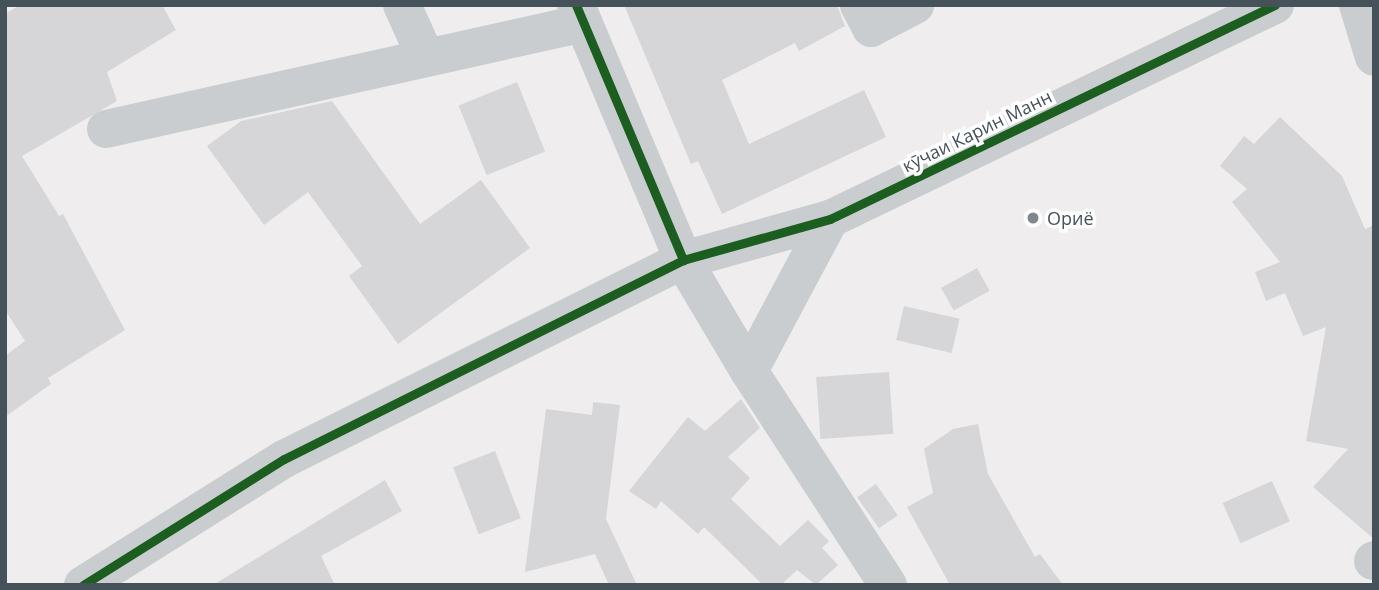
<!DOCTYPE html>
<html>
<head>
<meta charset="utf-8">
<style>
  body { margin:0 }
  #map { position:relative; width:1379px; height:590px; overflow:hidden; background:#efedee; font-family:"Open Sans",sans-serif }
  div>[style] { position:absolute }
  .building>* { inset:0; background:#d6d6d8; transform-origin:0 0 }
  .minor>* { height:38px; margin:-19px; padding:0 19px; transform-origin:19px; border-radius:19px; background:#cacdcf }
  .cycleway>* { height:9px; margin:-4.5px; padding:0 4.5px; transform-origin:4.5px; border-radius:4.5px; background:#1b5e20 }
  .dots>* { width:19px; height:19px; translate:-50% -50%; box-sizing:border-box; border:4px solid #fff; border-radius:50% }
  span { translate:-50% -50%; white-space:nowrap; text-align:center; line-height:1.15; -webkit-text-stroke:7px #fff; paint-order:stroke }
  .street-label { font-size:18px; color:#45525a }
  .poi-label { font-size:18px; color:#45525a }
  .left { translate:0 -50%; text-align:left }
  .frame { position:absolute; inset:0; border:7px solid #45525a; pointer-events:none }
</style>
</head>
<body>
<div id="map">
  <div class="building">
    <div style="clip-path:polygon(20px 5px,162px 5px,176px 30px,107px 72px,117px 101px,22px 156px,59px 216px,63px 214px,125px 330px,48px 378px,51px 384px,5px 417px,5px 356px,25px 341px,5px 310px,5px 14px)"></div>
    <div style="clip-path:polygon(624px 5px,837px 5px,845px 26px,799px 51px,795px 43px,722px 80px,749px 144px,864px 90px,886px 137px,722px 214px,698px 161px,691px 164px)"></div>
    <div style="left:517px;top:82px;width:75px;height:63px;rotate:68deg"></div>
    <div style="clip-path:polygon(332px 101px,420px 224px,481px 180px,530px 248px,398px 344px,349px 276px,362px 266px,308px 192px,264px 225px,207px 146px,241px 121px)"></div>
    <div style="clip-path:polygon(1280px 117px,1342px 176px,1365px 229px,1374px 225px,1374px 539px,1313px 487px,1348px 449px,1306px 441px,1326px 327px,1303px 336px,1285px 293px,1266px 301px,1255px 272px,1280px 262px,1232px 202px,1247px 189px,1220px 166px,1244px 136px,1254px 144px)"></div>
    <div style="left:977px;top:268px;width:26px;height:41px;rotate:61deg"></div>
    <div style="left:904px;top:306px;width:57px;height:35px;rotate:13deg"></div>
    <div style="left:889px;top:372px;width:62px;height:73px;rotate:86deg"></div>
    <div style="clip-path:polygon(741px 399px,760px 428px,728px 457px,750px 478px,731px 499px,780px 546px,808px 520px,829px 541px,822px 548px,838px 565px,816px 585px,797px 570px,781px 585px,763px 585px,704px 527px,698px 534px,661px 501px,656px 509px,629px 491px,688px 417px,705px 431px)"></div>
    <div style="clip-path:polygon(593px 402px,620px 405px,606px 519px,637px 585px,609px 585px,595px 554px,525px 572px,546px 409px,592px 415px)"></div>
    <div style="clip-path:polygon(978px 424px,988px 474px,1035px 557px,1040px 554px,1063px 585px,950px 585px,907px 507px,933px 493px,924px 449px,953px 429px)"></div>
    <div style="left:495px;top:451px;width:72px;height:45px;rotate:69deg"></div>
    <div style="clip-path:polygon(385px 480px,402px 511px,321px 556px,335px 585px,213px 585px)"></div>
    <div style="left:1272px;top:481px;width:44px;height:54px;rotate:66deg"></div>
    <div style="left:876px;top:484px;width:38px;height:23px;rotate:55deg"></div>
  </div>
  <div class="minor">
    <div style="left:402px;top:5px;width:58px;rotate:65.6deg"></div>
    <div style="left:576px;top:5px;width:277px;rotate:67.2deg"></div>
    <div style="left:683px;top:260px;width:129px;rotate:59.3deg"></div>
    <div style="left:859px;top:5px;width:26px;rotate:62deg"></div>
    <div style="left:871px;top:28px;width:50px;rotate:-27.6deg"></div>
    <div style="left:1358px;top:5px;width:54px;rotate:72.9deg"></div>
    <div style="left:106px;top:129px;width:489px;rotate:-12.5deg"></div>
    <div style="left:830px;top:219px;width:172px;rotate:118.1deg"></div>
    <div style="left:749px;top:371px;width:255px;rotate:57deg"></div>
    <div style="left:1373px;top:561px;width:1px;rotate:-45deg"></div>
    <div style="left:83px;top:585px;width:237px;rotate:-32.1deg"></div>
    <div style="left:284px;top:459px;width:446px;rotate:-26.5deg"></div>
    <div style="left:683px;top:260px;width:153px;rotate:-15.6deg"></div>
    <div style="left:830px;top:219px;width:494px;rotate:-25.7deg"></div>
  </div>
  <div class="cycleway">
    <div style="left:576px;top:5px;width:277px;rotate:67.2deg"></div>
    <div style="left:83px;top:585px;width:237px;rotate:-32.1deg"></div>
    <div style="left:284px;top:459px;width:446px;rotate:-26.5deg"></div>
    <div style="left:683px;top:260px;width:153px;rotate:-15.6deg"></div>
    <div style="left:830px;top:219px;width:494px;rotate:-25.7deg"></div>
  </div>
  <div class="dots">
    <div style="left:1033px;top:218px;background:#80888e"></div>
  </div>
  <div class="street-label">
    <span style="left:977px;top:131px;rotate:-26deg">кӯчаи Карин Манн</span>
  </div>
  <div class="poi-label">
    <span class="left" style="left:1047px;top:218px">Ориё</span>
  </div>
  <div class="frame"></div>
</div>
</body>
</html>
